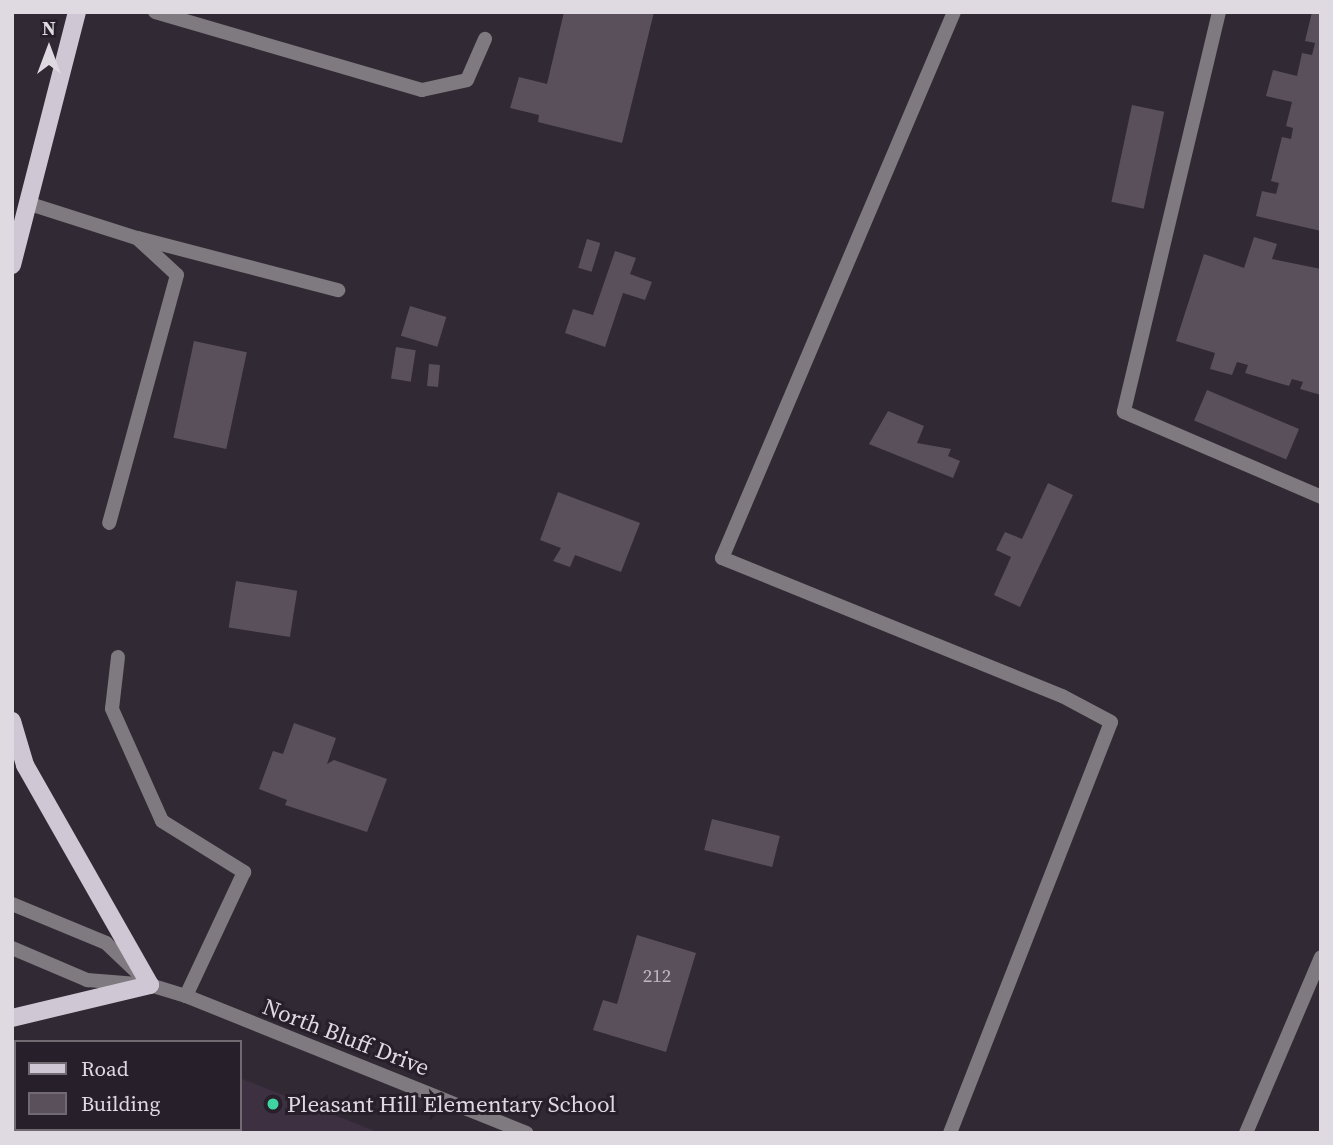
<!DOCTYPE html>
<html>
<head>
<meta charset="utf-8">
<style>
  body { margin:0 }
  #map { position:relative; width:1333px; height:1145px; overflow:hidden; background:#312934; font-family:"Source Serif 4",serif }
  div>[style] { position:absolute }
  .built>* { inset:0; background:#3c3041 }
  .building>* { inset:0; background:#59505c; transform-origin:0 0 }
  .service>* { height:14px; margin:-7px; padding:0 7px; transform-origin:7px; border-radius:7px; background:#7e7a80 }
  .minor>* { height:14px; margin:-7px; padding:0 7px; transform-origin:7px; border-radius:7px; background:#7e7a80 }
  .primary>* { height:18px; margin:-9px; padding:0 9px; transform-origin:9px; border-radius:9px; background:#d0c7d4 }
  .dots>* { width:19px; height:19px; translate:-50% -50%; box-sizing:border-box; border:4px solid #271f2a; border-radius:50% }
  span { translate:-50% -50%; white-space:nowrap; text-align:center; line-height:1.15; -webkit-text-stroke:6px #271f2a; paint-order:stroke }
  .number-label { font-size:19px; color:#beb8c0 }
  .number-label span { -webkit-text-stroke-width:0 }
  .street-label { font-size:23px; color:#dfdae1 }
  .poi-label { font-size:23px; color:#dfdae1 }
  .left { translate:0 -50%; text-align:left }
  .frame { position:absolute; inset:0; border:14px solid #dfdae1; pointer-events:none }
  .legend { position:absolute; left:14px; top:1040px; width:228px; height:91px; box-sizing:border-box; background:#271f2a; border:2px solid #716a73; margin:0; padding:9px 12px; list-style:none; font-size:21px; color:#dfdae1 }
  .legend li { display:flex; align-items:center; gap:14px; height:35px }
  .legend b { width:35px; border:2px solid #716a73 }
  .north { position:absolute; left:14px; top:14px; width:70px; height:70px; -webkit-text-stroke:5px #271f2a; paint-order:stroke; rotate:0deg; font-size:19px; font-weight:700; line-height:28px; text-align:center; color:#dfdae1 }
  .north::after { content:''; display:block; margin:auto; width:24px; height:32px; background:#dfdae1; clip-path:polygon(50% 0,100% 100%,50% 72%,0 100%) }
</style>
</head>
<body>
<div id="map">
  <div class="built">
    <div style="clip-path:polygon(16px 1066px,16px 1129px,240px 1129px,240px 1078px,380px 1133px,12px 1133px)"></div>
  </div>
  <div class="building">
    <div style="clip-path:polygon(564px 12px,654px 12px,622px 143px,538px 122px,539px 115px,510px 108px,519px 77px,547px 84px)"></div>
    <div style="clip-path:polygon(1312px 12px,1321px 12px,1321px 231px,1256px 216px,1262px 191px,1276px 194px,1279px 183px,1271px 181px,1282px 137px,1291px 139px,1293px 128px,1286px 126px,1292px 102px,1266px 96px,1273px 70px,1297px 76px,1302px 53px,1312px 55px,1315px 43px,1305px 41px)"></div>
    <div style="left:1132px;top:105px;width:33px;height:99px;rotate:12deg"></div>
    <div style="clip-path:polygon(1254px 237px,1277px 244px,1272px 259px,1321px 269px,1321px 395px,1300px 389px,1303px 382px,1292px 379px,1289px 386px,1245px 373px,1248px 365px,1237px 362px,1232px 375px,1210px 369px,1215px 353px,1176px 341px,1204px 254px,1244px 268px)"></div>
    <div style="left:587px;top:239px;width:14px;height:30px;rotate:17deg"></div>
    <div style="clip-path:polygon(615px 251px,636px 258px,630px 274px,652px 282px,645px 300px,623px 293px,605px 347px,565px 333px,573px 309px,593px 315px)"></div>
    <div style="left:410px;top:306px;width:38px;height:31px;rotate:17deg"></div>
    <div style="left:194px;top:341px;width:54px;height:99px;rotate:12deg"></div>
    <div style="left:396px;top:347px;width:20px;height:32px;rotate:9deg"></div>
    <div style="left:429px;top:364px;width:11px;height:22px;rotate:5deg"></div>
    <div style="left:1207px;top:390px;width:100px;height:33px;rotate:23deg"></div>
    <div style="clip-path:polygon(888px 411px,924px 426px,917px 443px,951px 449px,948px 456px,960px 461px,953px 478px,869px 444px)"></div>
    <div style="clip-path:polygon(1048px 483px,1073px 495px,1020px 607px,994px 595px,1011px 557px,996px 550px,1005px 532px,1022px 539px)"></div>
    <div style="clip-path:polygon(558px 492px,640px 523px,621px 572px,575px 555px,570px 567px,553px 561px,561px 548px,540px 540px)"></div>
    <div style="left:236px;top:581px;width:62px;height:47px;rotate:9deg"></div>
    <div style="clip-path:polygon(294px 723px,336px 738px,327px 764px,334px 760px,387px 779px,367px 832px,285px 805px,287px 800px,259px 789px,273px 751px,283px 754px)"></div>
    <div style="left:712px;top:819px;width:70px;height:32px;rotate:14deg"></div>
    <div style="clip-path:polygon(637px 935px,696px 953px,666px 1052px,593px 1030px,603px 1000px,617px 1004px)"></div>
  </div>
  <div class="service">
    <div style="left:155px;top:12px;width:278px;rotate:16.3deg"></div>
    <div style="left:422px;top:90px;width:46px;rotate:-12.5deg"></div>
    <div style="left:467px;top:80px;width:45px;rotate:-66.3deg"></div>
    <div style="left:1219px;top:12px;width:411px;rotate:103.4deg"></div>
    <div style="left:1124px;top:412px;width:215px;rotate:23.3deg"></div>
    <div style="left:27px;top:203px;width:115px;rotate:17.7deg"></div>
    <div style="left:137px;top:238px;width:54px;rotate:42.8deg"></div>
    <div style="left:177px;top:275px;width:257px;rotate:105.3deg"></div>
    <div style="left:138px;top:238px;width:207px;rotate:14.6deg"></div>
    <div style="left:118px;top:657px;width:52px;rotate:96.6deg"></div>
    <div style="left:112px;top:709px;width:123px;rotate:65.9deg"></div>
    <div style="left:162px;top:821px;width:97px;rotate:31.9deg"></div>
    <div style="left:244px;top:872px;width:137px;rotate:115.1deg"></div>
    <div style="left:950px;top:1133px;width:441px;rotate:-68.6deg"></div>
    <div style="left:1111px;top:722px;width:55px;rotate:-152deg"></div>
    <div style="left:1062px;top:696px;width:367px;rotate:-157.9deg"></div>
    <div style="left:722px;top:558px;width:593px;rotate:-66.98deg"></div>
    <div style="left:1246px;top:1133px;width:191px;rotate:-66.9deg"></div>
  </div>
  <div class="minor">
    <div style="left:12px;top:904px;width:102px;rotate:22.5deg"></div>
    <div style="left:106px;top:943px;width:50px;rotate:43.4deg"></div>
    <div style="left:12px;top:948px;width:82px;rotate:23.1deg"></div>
    <div style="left:87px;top:980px;width:63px;rotate:4.5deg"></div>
    <div style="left:150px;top:985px;width:38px;rotate:17deg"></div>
    <div style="left:186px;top:996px;width:367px;rotate:21.9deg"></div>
  </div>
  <div class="primary">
    <div style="left:12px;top:265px;width:261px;rotate:-75.6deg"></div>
    <div style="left:12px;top:721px;width:46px;rotate:73.5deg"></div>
    <div style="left:25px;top:765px;width:253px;rotate:60.4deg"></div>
    <div style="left:150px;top:985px;width:142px;rotate:166.6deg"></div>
  </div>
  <div class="dots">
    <div style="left:273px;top:1104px;background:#40d4a2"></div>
  </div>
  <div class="number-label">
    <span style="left:657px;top:976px">212</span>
  </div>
  <div class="street-label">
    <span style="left:346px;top:1037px;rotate:21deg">North Bluff Drive</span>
  </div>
  <div class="poi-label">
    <span class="left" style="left:287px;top:1104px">Pleasant Hill Elementary School</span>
  </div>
  <div class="frame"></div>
  <ul class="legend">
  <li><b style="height:9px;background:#d0c7d4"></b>Road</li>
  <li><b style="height:19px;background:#59505c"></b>Building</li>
  </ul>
  <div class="north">N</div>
</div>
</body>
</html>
